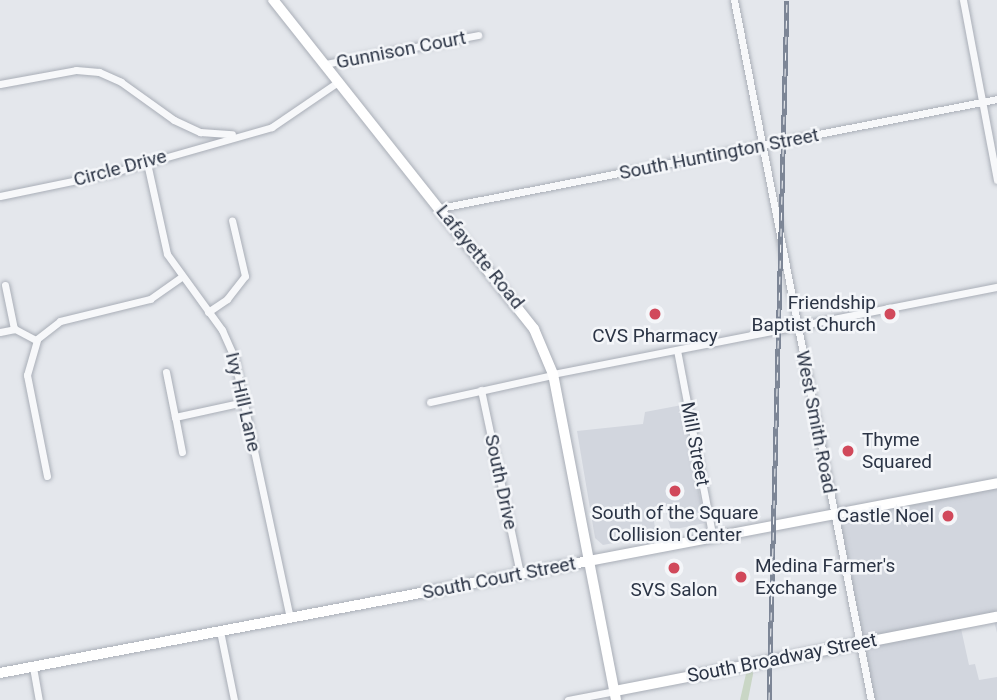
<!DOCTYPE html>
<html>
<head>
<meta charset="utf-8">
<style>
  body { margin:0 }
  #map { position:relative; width:997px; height:700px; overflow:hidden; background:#e4e7ec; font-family:Roboto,sans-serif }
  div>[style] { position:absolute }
  .built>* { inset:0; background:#d2d6de }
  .green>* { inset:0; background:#c9d6c5 }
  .roads { filter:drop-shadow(0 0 2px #a9aeb7) drop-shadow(0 0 2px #a9aeb7) }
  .minor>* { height:7px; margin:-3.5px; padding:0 3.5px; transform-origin:3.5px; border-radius:3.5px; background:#f7f8fa }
  .major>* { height:10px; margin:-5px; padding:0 5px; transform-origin:5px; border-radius:5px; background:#fff }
  .highway>* { height:10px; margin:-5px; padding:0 5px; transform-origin:5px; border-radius:5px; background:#fff }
  .rail>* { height:5px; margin-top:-2.5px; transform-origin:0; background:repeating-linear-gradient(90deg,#f4f6f9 0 8px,#7d8696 0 16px); box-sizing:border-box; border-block:2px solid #7d8696 }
  .dots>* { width:19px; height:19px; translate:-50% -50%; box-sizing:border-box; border:4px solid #f4f6f9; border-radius:50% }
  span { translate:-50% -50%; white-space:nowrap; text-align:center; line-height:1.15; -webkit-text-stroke:5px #f4f6f9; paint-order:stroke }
  .street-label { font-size:19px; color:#2b3445 }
  .poi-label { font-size:19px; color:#2b3445 }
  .right { translate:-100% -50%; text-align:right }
  .left { translate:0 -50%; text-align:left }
</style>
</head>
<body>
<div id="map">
  <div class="built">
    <div style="clip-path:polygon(682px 405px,705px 523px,671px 530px,666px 512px,653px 514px,656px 535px,603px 545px,595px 538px,577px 431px,643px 424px,645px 412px)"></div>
    <div style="clip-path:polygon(997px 483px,997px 633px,993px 617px,960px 624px,969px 665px,975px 664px,979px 680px,997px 677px,997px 700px,871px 700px,834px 515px)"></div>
  </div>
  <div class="green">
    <div style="clip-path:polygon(755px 664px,748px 700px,740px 700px,748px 665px)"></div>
  </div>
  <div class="roads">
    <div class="minor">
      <div style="left:734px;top:0;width:713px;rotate:78.93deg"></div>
      <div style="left:963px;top:0;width:183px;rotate:79.3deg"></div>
      <div style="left:325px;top:64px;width:156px;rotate:-10.7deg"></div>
      <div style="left:0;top:84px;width:77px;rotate:-10.4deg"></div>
      <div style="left:76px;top:70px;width:23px;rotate:5deg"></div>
      <div style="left:99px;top:72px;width:24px;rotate:24deg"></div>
      <div style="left:121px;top:82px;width:65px;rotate:35.6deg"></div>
      <div style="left:174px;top:120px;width:29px;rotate:25deg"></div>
      <div style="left:200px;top:132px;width:32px;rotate:4deg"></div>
      <div style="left:147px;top:163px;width:93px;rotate:77.6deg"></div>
      <div style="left:167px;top:254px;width:94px;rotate:54.1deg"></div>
      <div style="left:222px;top:330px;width:30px;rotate:66deg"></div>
      <div style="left:234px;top:357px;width:267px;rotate:77.9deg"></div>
      <div style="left:0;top:196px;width:113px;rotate:-11.7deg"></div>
      <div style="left:111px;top:173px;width:167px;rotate:-15.9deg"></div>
      <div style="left:272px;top:127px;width:80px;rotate:-34.3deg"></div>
      <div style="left:440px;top:208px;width:568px;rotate:-11.07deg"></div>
      <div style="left:5px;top:285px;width:45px;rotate:78.4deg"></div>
      <div style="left:208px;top:312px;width:23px;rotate:-34deg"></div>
      <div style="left:227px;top:299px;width:29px;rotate:-52deg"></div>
      <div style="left:245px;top:276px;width:57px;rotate:-103.1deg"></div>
      <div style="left:0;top:332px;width:15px;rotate:-11deg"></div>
      <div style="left:15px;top:329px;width:24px;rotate:28deg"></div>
      <div style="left:677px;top:350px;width:191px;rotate:79.2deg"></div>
      <div style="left:166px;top:372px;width:46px;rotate:78.7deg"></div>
      <div style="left:553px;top:374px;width:452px;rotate:-11.1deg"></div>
      <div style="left:481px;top:390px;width:188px;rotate:78deg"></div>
      <div style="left:430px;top:402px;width:126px;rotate:-12.4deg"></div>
      <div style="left:182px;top:452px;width:36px;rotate:-101deg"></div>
      <div style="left:175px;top:417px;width:71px;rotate:-12.3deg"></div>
      <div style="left:47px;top:476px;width:103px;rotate:-101.2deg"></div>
      <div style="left:27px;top:375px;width:37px;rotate:-74deg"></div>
      <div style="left:37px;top:339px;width:29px;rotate:-38deg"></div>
      <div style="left:60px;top:321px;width:93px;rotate:-13.7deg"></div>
      <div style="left:150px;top:299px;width:38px;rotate:-35deg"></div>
      <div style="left:220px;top:631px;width:70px;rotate:78.5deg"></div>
      <div style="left:33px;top:667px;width:34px;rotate:80deg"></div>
      <div style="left:568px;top:700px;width:48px;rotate:-10.8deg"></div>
    </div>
    <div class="major">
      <div style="left:0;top:673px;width:600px;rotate:-10.77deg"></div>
      <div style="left:589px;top:561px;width:190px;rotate:-100.9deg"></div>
      <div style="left:553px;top:374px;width:49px;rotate:-112.9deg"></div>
      <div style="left:534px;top:329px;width:420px;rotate:-128.4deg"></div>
      <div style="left:615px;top:691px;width:389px;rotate:-11deg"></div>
    </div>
    <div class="highway">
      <div style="left:616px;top:700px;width:142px;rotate:-101deg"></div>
      <div style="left:589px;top:561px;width:415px;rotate:-10.8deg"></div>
    </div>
  </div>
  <div class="rail">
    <div style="left:769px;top:700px;width:700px;rotate:-88.53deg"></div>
  </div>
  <div class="dots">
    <div style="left:655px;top:314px;background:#d1495b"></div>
    <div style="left:890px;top:314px;background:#d1495b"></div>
    <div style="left:848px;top:451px;background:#d1495b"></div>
    <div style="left:675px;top:491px;background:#d1495b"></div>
    <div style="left:948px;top:516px;background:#d1495b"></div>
    <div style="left:674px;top:568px;background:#d1495b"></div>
    <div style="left:741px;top:577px;background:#d1495b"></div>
  </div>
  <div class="street-label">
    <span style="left:401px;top:50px;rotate:-11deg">Gunnison Court</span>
    <span style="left:719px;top:154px;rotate:-11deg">South Huntington Street</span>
    <span style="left:120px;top:168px;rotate:-15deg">Circle Drive</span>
    <span style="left:480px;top:257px;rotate:51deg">Lafayette Road</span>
    <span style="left:243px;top:402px;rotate:77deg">Ivy Hill Lane</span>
    <span style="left:816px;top:422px;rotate:79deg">West Smith Road</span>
    <span style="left:695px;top:444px;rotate:79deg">Mill Street</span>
    <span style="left:501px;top:482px;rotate:78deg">South Drive</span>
    <span style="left:499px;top:578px;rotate:-11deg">South Court Street</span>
    <span style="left:782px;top:658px;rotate:-11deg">South Broadway Street</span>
  </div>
  <div class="poi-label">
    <span class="right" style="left:876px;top:314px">Friendship<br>Baptist Church</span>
    <span style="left:655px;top:336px">CVS Pharmacy</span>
    <span class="left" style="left:862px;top:451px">Thyme<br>Squared</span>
    <span style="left:675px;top:524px">South of the Square<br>Collision Center</span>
    <span class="right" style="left:934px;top:516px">Castle Noel</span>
    <span class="left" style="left:755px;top:577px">Medina Farmer's<br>Exchange</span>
    <span style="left:674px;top:590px">SVS Salon</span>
  </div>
</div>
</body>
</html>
